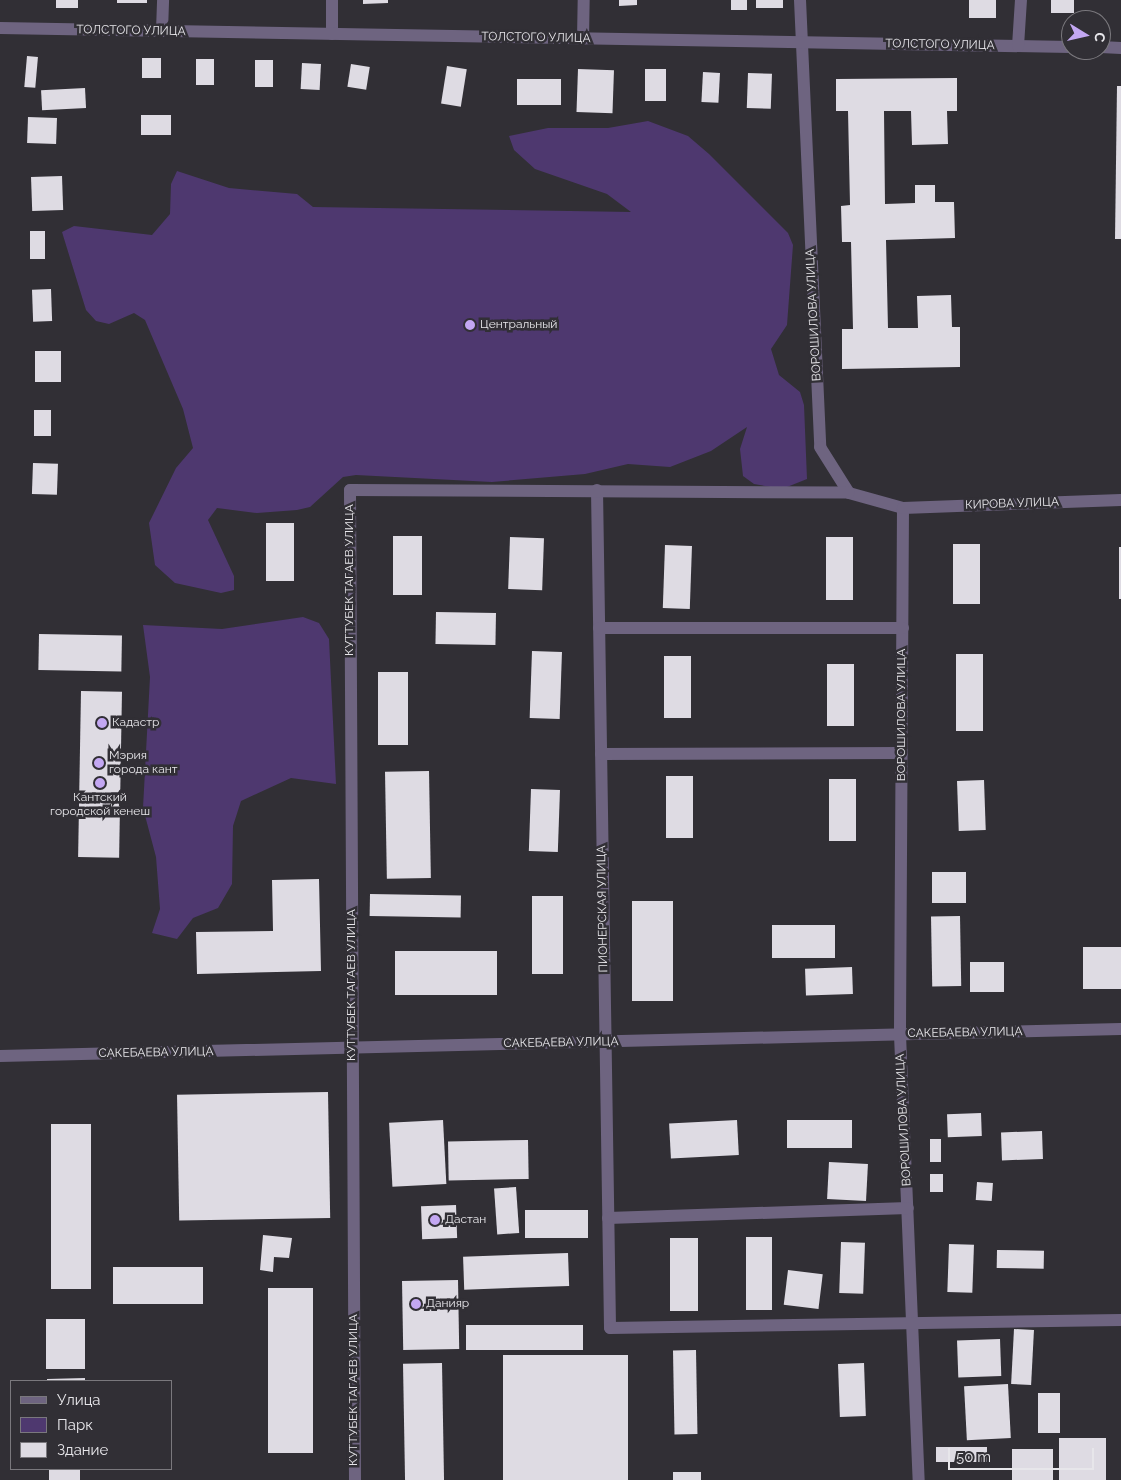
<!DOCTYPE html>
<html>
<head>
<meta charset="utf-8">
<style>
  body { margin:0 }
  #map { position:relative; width:1121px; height:1480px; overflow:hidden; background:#312f35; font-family:Raleway,sans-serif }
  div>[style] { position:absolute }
  .green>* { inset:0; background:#4e386f }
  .building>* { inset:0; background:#dedbe3; transform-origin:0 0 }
  .street>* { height:12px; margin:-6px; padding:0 6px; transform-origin:6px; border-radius:6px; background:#6e6480 }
  .dots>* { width:14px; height:14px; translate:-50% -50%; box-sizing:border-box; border:2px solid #312f35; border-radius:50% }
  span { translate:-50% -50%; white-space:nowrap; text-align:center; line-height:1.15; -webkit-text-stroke:5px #312f35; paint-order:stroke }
  .street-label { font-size:12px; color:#e7e6ea }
  .poi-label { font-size:12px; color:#e7e6ea }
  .left { translate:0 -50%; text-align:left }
  .legend { position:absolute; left:10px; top:1380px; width:162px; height:90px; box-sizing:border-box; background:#312f35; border:1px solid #7a787d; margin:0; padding:6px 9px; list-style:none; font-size:15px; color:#e7e6ea }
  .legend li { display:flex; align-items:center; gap:10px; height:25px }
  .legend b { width:25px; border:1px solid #7a787d }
  .north { position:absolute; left:1061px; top:10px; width:50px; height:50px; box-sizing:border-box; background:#312f35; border:1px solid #7a787d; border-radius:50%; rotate:99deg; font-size:14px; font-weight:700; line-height:20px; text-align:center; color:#e7e6ea }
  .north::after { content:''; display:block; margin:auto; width:18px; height:22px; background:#c3a7f2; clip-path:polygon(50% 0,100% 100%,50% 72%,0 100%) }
  .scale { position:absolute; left:948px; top:1448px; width:146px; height:22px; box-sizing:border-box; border:2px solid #e7e6ea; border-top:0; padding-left:6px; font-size:15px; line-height:18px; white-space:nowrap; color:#e7e6ea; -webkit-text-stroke:4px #312f35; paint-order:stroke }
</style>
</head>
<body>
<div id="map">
  <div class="green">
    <div style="clip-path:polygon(648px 121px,688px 136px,709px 154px,788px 233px,793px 245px,787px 325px,771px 349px,779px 375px,800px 392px,804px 405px,807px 479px,782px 489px,754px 484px,743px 476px,740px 449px,747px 427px,711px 451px,670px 467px,628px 464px,585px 474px,492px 482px,356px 475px,343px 477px,310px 507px,297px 510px,257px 513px,217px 508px,208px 520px,234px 576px,234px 590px,221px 593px,175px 583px,155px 565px,149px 523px,176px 468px,193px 448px,183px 409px,145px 320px,134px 313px,109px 324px,96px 321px,86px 310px,62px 232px,74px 226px,152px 235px,170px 214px,171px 184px,177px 171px,229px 188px,297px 194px,313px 207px,631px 212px,607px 194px,535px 169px,514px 150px,509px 136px,548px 128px,608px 128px)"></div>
    <div style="clip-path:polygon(303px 617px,319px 623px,329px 639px,336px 784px,291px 778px,241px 801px,233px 826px,232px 884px,218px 908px,193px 918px,177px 939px,152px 933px,160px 909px,156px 857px,143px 808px,150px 677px,143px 625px,222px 629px)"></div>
  </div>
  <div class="building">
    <div style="left:56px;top:0;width:22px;height:8px"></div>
    <div style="left:117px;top:0;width:30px;height:3px"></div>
    <div style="clip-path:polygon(363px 0,388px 0,388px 3px,363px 4px)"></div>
    <div style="clip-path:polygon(619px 0,637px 0,637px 5px,619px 6px)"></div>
    <div style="left:731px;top:0;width:16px;height:10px"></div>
    <div style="left:756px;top:0;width:27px;height:8px"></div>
    <div style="left:969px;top:0;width:27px;height:18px"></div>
    <div style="left:1051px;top:0;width:23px;height:13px"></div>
    <div style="left:27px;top:56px;width:11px;height:31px;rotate:5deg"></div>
    <div style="left:142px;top:58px;width:19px;height:20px"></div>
    <div style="left:196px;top:59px;width:18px;height:26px"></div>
    <div style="left:255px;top:60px;width:18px;height:27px"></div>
    <div style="left:302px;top:63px;width:19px;height:26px;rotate:3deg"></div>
    <div style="left:351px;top:64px;width:19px;height:23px;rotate:9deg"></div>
    <div style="left:447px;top:66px;width:20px;height:38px;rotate:9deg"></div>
    <div style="left:578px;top:69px;width:36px;height:43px;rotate:2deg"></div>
    <div style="left:645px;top:69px;width:21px;height:32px"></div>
    <div style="left:703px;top:72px;width:17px;height:30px;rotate:3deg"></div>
    <div style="left:748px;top:73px;width:24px;height:35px;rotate:2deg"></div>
    <div style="clip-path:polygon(957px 78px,957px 111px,947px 111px,948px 144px,912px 145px,911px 111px,884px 111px,885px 204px,915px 203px,915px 185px,935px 185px,935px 202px,954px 202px,955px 238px,886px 240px,888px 328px,918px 328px,917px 296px,951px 295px,952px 327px,960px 327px,960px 367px,842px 369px,842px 329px,853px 329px,851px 242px,842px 242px,841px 206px,850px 205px,848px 111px,836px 111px,836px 79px)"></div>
    <div style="left:517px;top:79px;width:44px;height:26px"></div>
    <div style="clip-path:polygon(1117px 86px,1121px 86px,1121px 239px,1115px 239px)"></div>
    <div style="left:85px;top:88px;width:20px;height:44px;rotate:87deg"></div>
    <div style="left:141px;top:115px;width:30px;height:20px"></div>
    <div style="left:28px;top:117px;width:29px;height:26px;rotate:2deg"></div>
    <div style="left:62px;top:176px;width:34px;height:31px;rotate:88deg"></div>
    <div style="left:30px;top:231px;width:15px;height:28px"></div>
    <div style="left:51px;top:289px;width:32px;height:19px;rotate:88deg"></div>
    <div style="left:35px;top:351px;width:26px;height:31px"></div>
    <div style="left:34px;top:410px;width:17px;height:26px"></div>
    <div style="left:33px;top:463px;width:25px;height:31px;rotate:2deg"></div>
    <div style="left:266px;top:523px;width:28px;height:58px"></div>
    <div style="left:393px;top:536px;width:29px;height:59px"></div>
    <div style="left:510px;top:537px;width:34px;height:52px;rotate:2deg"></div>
    <div style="left:826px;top:537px;width:27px;height:63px"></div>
    <div style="left:980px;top:544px;width:60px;height:27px;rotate:90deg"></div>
    <div style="left:665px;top:545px;width:27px;height:63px;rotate:2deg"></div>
    <div style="left:1119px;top:547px;width:2px;height:52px"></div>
    <div style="left:436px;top:612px;width:60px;height:32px;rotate:1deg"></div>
    <div style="left:39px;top:634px;width:83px;height:36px;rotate:1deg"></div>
    <div style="left:532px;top:651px;width:30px;height:67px;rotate:2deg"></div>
    <div style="left:983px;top:654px;width:77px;height:27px;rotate:90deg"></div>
    <div style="left:664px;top:656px;width:27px;height:62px"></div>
    <div style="left:827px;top:664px;width:27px;height:62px"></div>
    <div style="left:378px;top:672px;width:30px;height:73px"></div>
    <div style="left:81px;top:691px;width:41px;height:166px;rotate:1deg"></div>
    <div style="left:429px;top:771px;width:107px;height:44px;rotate:89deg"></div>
    <div style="left:666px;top:776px;width:27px;height:62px"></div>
    <div style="left:829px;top:779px;width:27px;height:62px"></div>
    <div style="left:984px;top:780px;width:50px;height:27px;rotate:88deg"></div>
    <div style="left:531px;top:789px;width:29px;height:62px;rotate:2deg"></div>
    <div style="left:932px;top:872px;width:34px;height:31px"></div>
    <div style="clip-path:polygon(319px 879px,321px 971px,197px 974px,196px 932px,273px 931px,272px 880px)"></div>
    <div style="left:370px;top:894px;width:91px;height:22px;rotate:1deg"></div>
    <div style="left:532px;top:896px;width:31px;height:78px"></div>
    <div style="left:632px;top:901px;width:41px;height:100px"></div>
    <div style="left:960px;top:916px;width:70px;height:29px;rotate:89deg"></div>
    <div style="left:835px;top:925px;width:33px;height:63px;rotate:90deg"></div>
    <div style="left:1083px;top:947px;width:38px;height:42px"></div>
    <div style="left:497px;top:951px;width:44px;height:102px;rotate:90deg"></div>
    <div style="left:970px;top:962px;width:34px;height:30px"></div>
    <div style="left:852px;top:967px;width:27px;height:47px;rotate:88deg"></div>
    <div style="left:328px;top:1092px;width:126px;height:151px;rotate:89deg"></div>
    <div style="left:981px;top:1113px;width:23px;height:34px;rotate:88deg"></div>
    <div style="left:443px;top:1120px;width:64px;height:54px;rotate:87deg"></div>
    <div style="left:737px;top:1120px;width:35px;height:68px;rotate:87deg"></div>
    <div style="left:787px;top:1120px;width:65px;height:28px"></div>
    <div style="left:51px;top:1124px;width:40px;height:165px"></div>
    <div style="left:1042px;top:1131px;width:28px;height:41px;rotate:88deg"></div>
    <div style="left:930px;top:1139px;width:11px;height:23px"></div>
    <div style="left:528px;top:1140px;width:39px;height:80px;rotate:89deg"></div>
    <div style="left:829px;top:1162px;width:39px;height:37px;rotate:3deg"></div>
    <div style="left:930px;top:1174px;width:13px;height:18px"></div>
    <div style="left:977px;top:1182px;width:16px;height:18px;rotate:4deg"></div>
    <div style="left:516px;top:1187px;width:46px;height:22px;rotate:86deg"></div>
    <div style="left:456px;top:1205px;width:33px;height:35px;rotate:88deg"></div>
    <div style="left:525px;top:1210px;width:63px;height:28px"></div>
    <div style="clip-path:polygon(263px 1235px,292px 1238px,289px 1258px,274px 1257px,273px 1272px,260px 1270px)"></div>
    <div style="left:746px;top:1237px;width:26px;height:73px"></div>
    <div style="left:670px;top:1238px;width:28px;height:73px"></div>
    <div style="left:841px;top:1242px;width:24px;height:51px;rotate:2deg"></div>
    <div style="left:949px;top:1244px;width:25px;height:48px;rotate:2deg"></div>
    <div style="left:997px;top:1250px;width:47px;height:18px;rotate:1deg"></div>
    <div style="left:568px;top:1253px;width:33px;height:105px;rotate:88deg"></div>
    <div style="left:113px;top:1267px;width:90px;height:37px"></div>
    <div style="left:788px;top:1270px;width:35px;height:35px;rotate:7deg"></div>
    <div style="left:458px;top:1280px;width:69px;height:56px;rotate:89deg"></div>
    <div style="left:268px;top:1288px;width:45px;height:165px"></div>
    <div style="left:46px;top:1319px;width:39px;height:50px"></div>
    <div style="left:583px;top:1325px;width:25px;height:117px;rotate:90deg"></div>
    <div style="left:1014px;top:1329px;width:20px;height:55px;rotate:3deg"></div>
    <div style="left:1000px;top:1339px;width:37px;height:43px;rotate:88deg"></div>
    <div style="left:696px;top:1350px;width:84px;height:23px;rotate:89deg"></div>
    <div style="left:503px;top:1355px;width:125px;height:125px"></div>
    <div style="left:442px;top:1363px;width:117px;height:39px;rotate:89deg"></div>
    <div style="left:864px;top:1363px;width:53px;height:26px;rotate:88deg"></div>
    <div style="clip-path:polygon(85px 1378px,85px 1381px,47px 1381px,47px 1379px)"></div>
    <div style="left:1008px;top:1384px;width:54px;height:44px;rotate:87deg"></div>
    <div style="left:1038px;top:1393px;width:22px;height:40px"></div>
    <div style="left:1059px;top:1438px;width:47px;height:42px"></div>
    <div style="left:987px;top:1447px;width:15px;height:51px;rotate:90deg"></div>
    <div style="left:1012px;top:1449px;width:41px;height:31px"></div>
    <div style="left:49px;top:1469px;width:31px;height:11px"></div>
    <div style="left:673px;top:1472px;width:28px;height:8px"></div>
  </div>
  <div class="street">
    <div style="left:332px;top:0;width:34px;rotate:90deg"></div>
    <div style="left:800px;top:0;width:447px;rotate:87.4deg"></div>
    <div style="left:820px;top:447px;width:54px;rotate:57.8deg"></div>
    <div style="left:849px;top:493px;width:56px;rotate:15.5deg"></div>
    <div style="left:903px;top:508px;width:527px;rotate:90.33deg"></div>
    <div style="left:900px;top:1035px;width:445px;rotate:87.6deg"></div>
    <div style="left:0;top:28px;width:1071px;rotate:1.02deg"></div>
    <div style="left:162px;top:31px;width:31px;rotate:-88deg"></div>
    <div style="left:583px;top:39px;width:39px;rotate:-89deg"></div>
    <div style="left:1018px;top:46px;width:46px;rotate:-86.3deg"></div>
    <div style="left:1101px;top:47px;width:20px;rotate:3deg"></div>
    <div style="left:597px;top:490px;width:838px;rotate:89.11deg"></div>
    <div style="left:610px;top:1328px;width:511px;rotate:-0.9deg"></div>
    <div style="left:903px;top:508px;width:218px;rotate:-2.1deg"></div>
    <div style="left:599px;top:628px;width:304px"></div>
    <div style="left:601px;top:754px;width:301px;rotate:-0.2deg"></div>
    <div style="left:0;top:1056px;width:1121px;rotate:-1.38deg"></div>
    <div style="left:608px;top:1218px;width:300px;rotate:-1.9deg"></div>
    <div style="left:355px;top:1480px;width:990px;rotate:-90.29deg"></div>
    <div style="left:350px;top:490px;width:499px;rotate:0.3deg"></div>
  </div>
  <div class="dots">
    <div style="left:470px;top:325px;background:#c3a7f2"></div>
    <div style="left:102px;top:723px;background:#c3a7f2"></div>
    <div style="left:99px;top:763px;background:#c3a7f2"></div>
    <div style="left:100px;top:783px;background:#c3a7f2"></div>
    <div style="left:435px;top:1220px;background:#c3a7f2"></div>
    <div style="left:416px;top:1304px;background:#c3a7f2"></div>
  </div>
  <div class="street-label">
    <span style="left:131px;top:31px;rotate:1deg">ТОЛСТОГО УЛИЦА</span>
    <span style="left:536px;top:38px;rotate:1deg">ТОЛСТОГО УЛИЦА</span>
    <span style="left:940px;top:45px;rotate:1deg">ТОЛСТОГО УЛИЦА</span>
    <span style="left:814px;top:315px;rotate:-93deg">ВОРОШИЛОВА УЛИЦА</span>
    <span style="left:1012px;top:504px;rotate:-2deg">КИРОВА УЛИЦА</span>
    <span style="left:350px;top:580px;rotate:-90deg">КУТТУБЕК ТАГАЕВ УЛИЦА</span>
    <span style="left:902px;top:715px;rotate:-90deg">ВОРОШИЛОВА УЛИЦА</span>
    <span style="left:603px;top:909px;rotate:-91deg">ПИОНЕРСКАЯ УЛИЦА</span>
    <span style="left:352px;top:985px;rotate:-90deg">КУТТУБЕК ТАГАЕВ УЛИЦА</span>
    <span style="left:965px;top:1033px;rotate:-1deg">САКЕБАЕВА УЛИЦА</span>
    <span style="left:561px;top:1043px;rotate:-1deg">САКЕБАЕВА УЛИЦА</span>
    <span style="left:156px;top:1053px;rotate:-1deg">САКЕБАЕВА УЛИЦА</span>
    <span style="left:904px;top:1120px;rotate:-93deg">ВОРОШИЛОВА УЛИЦА</span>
    <span style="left:354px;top:1390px;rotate:-90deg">КУТТУБЕК ТАГАЕВ УЛИЦА</span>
  </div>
  <div class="poi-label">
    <span class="left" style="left:480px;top:325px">Центральный</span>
    <span class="left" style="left:112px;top:723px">Кадастр</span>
    <span class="left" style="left:109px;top:763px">Мэрия<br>города кант</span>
    <span style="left:100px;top:805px">Кантский<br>городской кенеш</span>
    <span class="left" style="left:445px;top:1220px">Дастан</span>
    <span class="left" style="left:426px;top:1304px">Данияр</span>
  </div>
  <ul class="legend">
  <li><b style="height:6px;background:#6e6480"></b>Улица</li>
  <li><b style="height:14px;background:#4e386f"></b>Парк</li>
  <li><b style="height:14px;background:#dedbe3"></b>Здание</li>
  </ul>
  <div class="north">С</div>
  <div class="scale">50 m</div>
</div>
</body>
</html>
